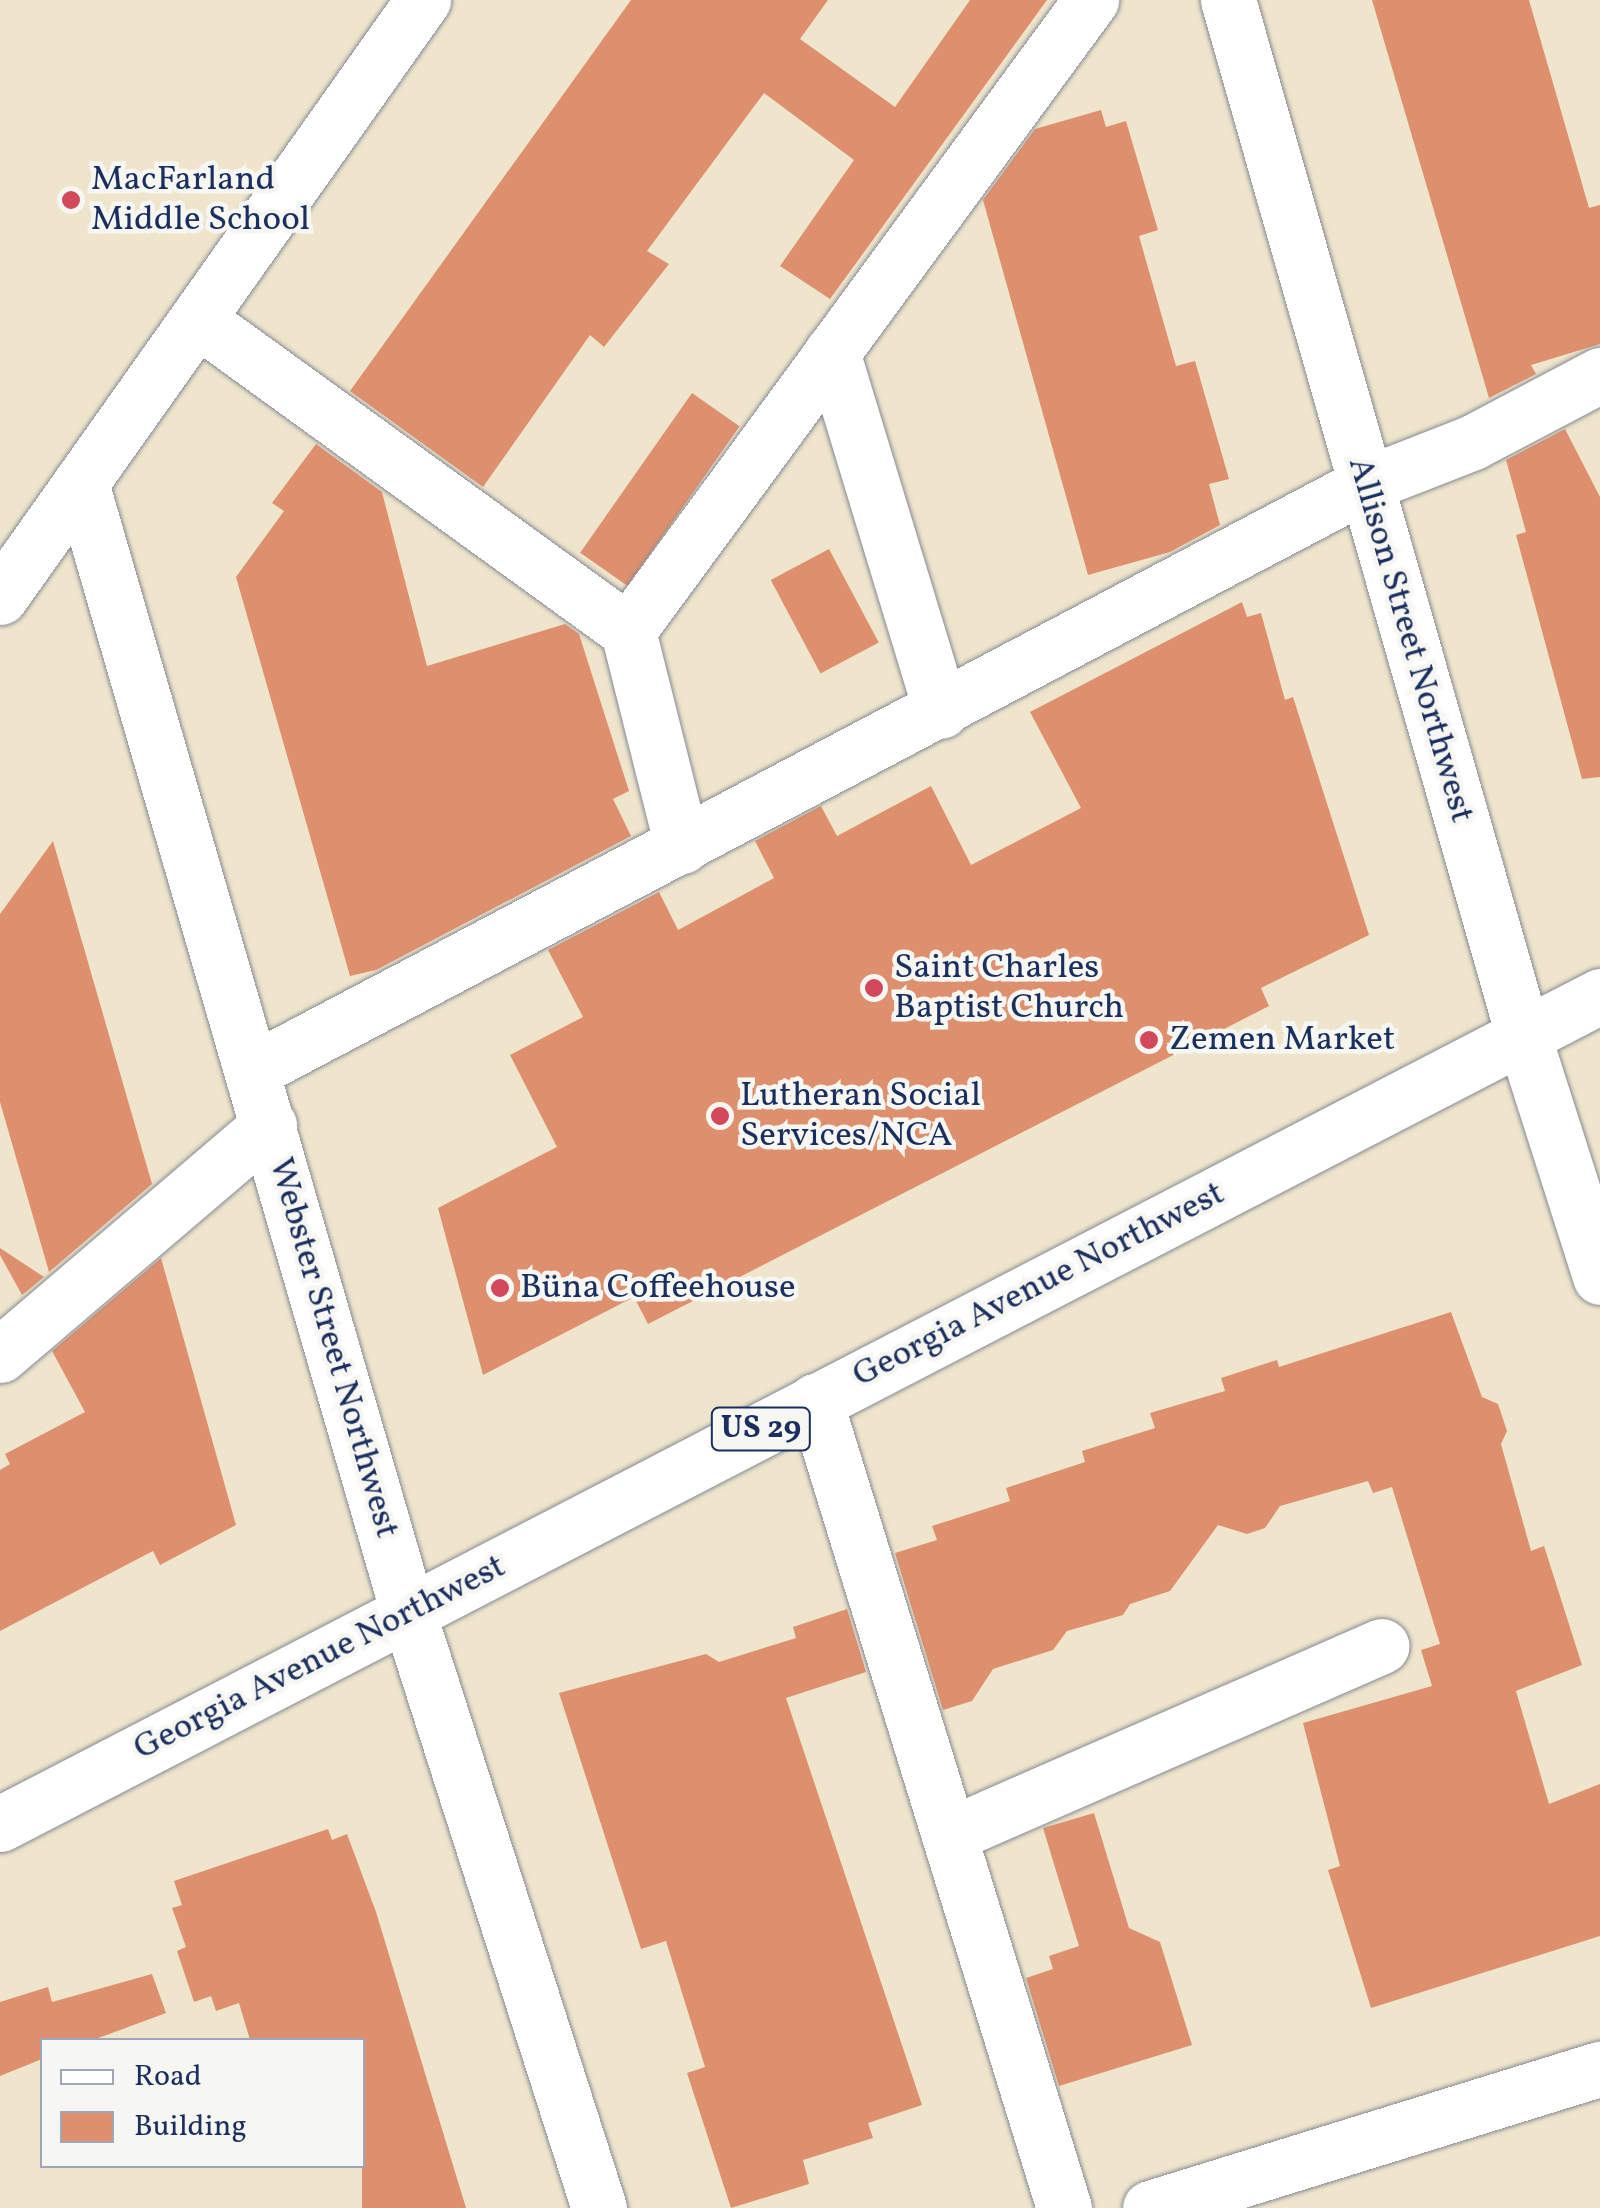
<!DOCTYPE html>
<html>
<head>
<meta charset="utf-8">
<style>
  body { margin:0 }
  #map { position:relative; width:1600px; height:2208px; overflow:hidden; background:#efe5cc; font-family:Vollkorn,serif }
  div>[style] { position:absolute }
  .building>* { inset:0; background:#de906e; transform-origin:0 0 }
  .roads { filter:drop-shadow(0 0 2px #858a95) drop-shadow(0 0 2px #858a95) }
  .minor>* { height:55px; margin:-27.5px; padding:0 27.5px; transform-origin:27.5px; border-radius:27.5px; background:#fff }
  .highway>* { height:55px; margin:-27.5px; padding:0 27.5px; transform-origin:27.5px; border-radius:27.5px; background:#fff }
  .dots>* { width:28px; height:28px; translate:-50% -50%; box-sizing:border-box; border:5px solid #f6f6f2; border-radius:50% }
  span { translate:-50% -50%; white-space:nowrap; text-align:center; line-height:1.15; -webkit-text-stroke:9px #f6f6f2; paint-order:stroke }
  .shield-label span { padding:2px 8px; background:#f6f6f2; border:2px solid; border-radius:8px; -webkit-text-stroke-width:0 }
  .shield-label { font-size:32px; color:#1b2f5e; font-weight:700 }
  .poi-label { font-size:35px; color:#1b2f5e }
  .left { translate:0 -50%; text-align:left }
  .street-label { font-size:35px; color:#1b2f5e }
  .legend { position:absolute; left:40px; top:2038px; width:325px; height:130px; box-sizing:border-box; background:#f6f6f2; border:2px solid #9ea6b7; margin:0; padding:12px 18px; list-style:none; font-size:30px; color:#1b2f5e }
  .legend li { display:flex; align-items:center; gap:20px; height:50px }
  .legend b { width:50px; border:2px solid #9ea6b7 }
</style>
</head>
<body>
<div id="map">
  <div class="building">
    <div style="clip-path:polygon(631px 0,828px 0,800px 39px,895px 107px,970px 0,1047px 0,830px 299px,780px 266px,854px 160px,764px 93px,647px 251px,669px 264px,604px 347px,590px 335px,483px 487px,350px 391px)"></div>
    <div style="clip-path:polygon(1372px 0,1529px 0,1589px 208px,1600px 205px,1600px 344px,1531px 365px,1536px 374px,1489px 398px)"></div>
    <div style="clip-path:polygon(1101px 110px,1106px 127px,1126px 121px,1158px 230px,1139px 236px,1176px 366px,1195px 361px,1229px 479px,1209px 484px,1220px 525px,1170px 552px,1088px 575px,983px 200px,1035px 129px)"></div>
    <div style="left:692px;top:393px;width:58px;height:195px;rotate:35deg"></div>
    <div style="clip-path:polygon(1565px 429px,1600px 497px,1600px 777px,1582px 779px,1516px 535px,1526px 532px,1506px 460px)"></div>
    <div style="clip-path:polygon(316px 444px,382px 492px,427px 666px,565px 624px,579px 634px,629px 791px,613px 799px,631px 836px,376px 970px,350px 976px,236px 577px,284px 511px,272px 503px)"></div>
    <div style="left:829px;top:549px;width:106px;height:66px;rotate:62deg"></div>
    <div style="clip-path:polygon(1242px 602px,1247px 617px,1261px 613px,1285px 700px,1293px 697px,1369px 935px,1261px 988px,1269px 1006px,648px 1324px,634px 1297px,483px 1375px,438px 1208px,557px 1147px,510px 1055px,583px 1017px,548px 950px,659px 892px,678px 930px,774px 878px,755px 841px,821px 806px,837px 836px,931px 786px,971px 865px,1081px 808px,1030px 712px)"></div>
    <div style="clip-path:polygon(53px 841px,152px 1184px,49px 1272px,0 1102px,0 914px)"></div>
    <div style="clip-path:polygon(0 1248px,44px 1277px,22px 1295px,0 1255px)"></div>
    <div style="clip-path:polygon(161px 1258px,236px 1525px,160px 1565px,153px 1551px,0 1631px,0 1470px,10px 1464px,5px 1454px,85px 1412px,52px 1351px)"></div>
    <div style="clip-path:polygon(1451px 1312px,1482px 1397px,1498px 1404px,1507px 1431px,1501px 1444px,1531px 1551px,1544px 1546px,1582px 1665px,1516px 1691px,1549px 1804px,1600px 1784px,1600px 1936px,1371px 2008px,1328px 1870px,1340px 1866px,1303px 1723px,1432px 1686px,1421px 1650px,1440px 1644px,1392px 1487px,1373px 1493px,1368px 1481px,1280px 1506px,1265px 1528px,1247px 1534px,1218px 1525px,1170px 1591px,1130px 1604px,1123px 1615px,1067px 1631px,1053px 1650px,993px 1669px,972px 1701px,943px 1710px,895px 1553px,937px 1540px,932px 1526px,1010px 1501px,1006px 1488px,1085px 1462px,1082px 1451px,1155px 1428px,1150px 1413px,1225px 1391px,1221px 1378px,1277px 1360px,1279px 1367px)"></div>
    <div style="clip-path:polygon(847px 1609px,866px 1672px,786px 1698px,922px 2105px,868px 2123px,873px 2138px,803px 2160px,809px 2184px,731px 2208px,687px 2073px,705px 2067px,666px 1941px,641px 1949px,559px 1693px,706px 1654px,719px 1662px,796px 1638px,793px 1627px)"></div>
    <div style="clip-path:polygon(1094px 1813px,1129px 1928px,1160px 1942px,1192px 2045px,1059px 2086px,1026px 1978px,1053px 1969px,1049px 1956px,1079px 1946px,1043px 1828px)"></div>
    <div style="clip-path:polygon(328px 1829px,332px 1840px,347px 1834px,376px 1912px,466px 2208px,362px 2208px,362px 2040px,250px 2040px,239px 2003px,216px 2011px,211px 1996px,194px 2002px,177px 1951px,186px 1947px,172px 1908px,182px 1905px,174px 1881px)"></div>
    <div style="clip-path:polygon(152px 1974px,166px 2013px,93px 2040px,42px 2040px,42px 2059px,0 2076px,0 2002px,48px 1987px,52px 2002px)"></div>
  </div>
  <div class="roads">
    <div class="minor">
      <div style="left:1228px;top:0;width:1076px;rotate:74.09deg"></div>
      <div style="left:1523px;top:1035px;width:254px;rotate:72.3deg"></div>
      <div style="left:197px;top:319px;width:532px;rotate:35.9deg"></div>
      <div style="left:832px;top:352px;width:375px;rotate:73.1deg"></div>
      <div style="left:81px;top:483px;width:1175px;rotate:73.85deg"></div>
      <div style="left:408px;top:1612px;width:626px;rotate:72.23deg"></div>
      <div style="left:0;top:597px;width:732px;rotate:-54.68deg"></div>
      <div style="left:682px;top:846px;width:222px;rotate:-104.1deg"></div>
      <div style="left:628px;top:631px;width:783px;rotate:-53.73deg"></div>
      <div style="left:253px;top:1070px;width:1258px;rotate:-27.77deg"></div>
      <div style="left:1366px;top:484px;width:115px;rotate:-21.4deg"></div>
      <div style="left:1473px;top:442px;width:144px;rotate:-27.8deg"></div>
      <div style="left:0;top:1355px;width:354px;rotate:-40.5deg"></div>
      <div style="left:815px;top:1401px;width:845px;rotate:72.85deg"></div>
      <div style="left:949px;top:1835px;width:472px;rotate:-23.6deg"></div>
      <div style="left:1150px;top:2208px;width:471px;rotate:-17.2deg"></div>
    </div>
    <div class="highway">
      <div style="left:0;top:1824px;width:1802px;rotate:-27.36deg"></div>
    </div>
  </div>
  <div class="dots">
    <div style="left:71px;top:200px;background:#d1495b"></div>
    <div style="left:874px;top:988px;background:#d1495b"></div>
    <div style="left:1149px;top:1040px;background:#d1495b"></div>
    <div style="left:720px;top:1116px;background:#d1495b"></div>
    <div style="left:500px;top:1288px;background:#d1495b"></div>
  </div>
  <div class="shield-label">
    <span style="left:761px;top:1429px">US 29</span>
  </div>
  <div class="poi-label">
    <span class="left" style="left:91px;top:200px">MacFarland<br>Middle School</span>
    <span class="left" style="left:894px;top:988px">Saint Charles<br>Baptist Church</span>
    <span class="left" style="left:1169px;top:1040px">Zemen Market</span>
    <span class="left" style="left:740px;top:1116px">Lutheran Social<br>Services/NCA</span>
    <span class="left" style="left:520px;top:1288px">Büna Coffeehouse</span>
  </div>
  <div class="street-label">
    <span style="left:1410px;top:640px;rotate:74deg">Allison Street Northwest</span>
    <span style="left:1039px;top:1285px;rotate:-27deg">Georgia Avenue Northwest</span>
    <span style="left:333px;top:1348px;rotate:74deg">Webster Street Northwest</span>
    <span style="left:320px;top:1658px;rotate:-27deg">Georgia Avenue Northwest</span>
  </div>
  <ul class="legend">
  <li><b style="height:12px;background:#fff"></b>Road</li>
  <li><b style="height:28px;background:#de906e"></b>Building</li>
  </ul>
</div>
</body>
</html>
